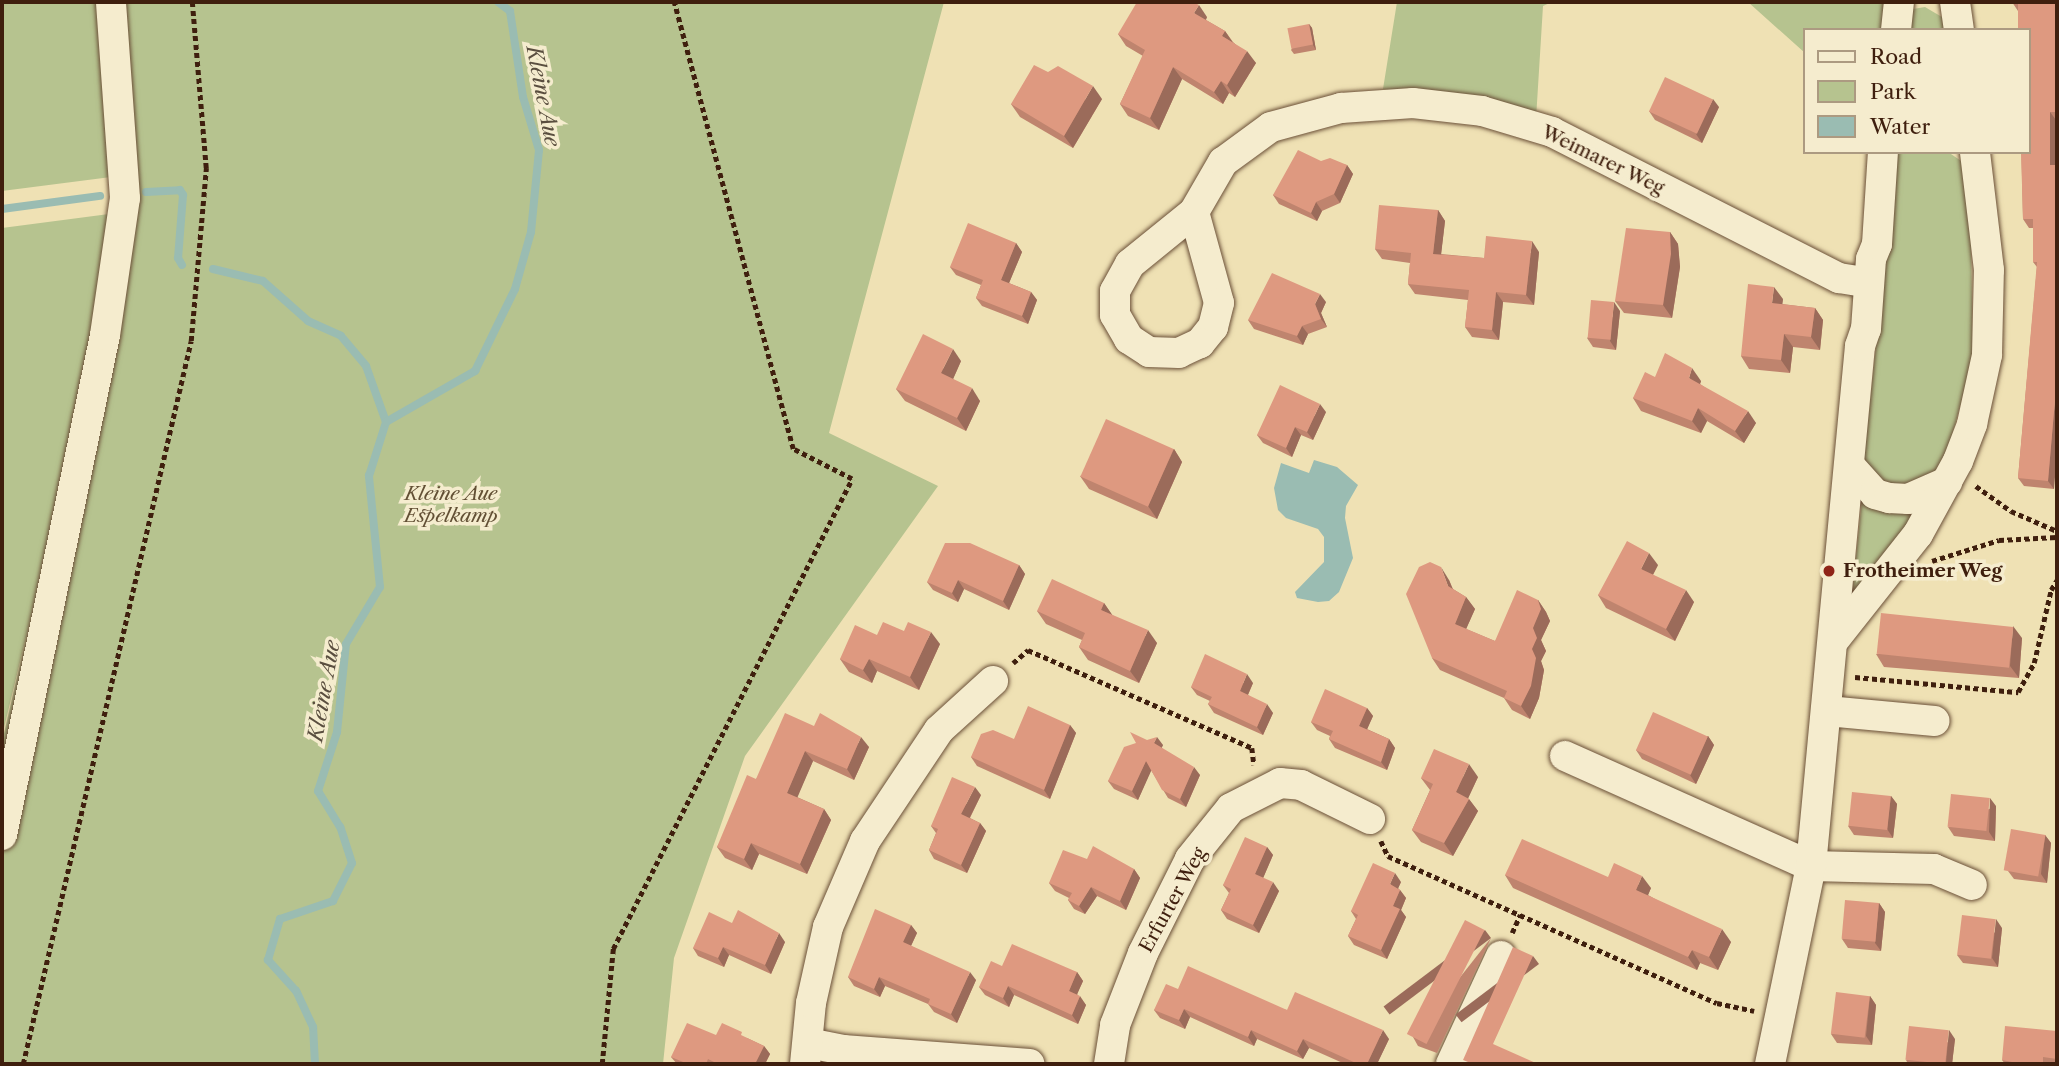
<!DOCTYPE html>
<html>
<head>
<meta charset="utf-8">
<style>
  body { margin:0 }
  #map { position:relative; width:2059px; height:1066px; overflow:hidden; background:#efe1b4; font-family:"Libre Caslon Text",serif }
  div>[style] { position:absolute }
  .green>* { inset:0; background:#b6c38f }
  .water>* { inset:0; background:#9abcb2 }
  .stream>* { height:8px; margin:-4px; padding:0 4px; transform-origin:4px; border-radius:4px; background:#9abcb2 }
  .path>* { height:4.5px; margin-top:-2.25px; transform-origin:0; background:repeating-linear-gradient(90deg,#3f1f0e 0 5px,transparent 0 8.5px) }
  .roads { filter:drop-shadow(0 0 2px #6b5038) drop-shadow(0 0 2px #6b5038) }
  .minor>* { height:30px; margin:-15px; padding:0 15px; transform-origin:15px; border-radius:15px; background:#f5ecce }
  .wall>* { inset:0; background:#bf846e }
  .shaded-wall>* { inset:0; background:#9b6b5a; transform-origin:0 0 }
  .building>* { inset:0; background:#de9980; transform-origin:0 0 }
  .dots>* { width:19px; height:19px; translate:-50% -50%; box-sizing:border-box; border:4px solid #f5ecce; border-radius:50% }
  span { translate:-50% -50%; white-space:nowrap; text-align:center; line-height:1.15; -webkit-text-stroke:7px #f5ecce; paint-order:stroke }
  .street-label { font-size:19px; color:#3f1f0e }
  .park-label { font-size:19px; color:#635035; font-style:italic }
  .poi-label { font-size:19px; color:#3f1f0e; font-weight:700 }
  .left { translate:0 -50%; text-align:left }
  .water-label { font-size:21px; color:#5a4e3f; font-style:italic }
  .frame { position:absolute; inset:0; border:4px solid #3f1f0e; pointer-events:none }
  .legend { position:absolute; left:1803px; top:28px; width:228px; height:126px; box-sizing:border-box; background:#f5ecce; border:2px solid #ac9a81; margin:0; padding:9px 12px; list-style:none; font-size:21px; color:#3f1f0e }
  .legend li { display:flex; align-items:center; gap:14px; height:35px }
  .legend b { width:35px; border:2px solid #ac9a81 }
</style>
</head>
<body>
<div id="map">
  <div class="green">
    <div style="clip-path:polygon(2px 2px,944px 2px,829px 433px,938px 486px,745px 756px,674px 958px,663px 1064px,2px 1064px,2px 742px,31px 617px,2px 736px,2px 228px,109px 214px,111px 177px,2px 191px)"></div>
    <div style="clip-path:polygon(1397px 2px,1552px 2px,1543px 6px,1536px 119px,1383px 89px)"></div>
    <div style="clip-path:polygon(1748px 2px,1886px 2px,1884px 30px,1805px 30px,1805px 53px)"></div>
    <div style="clip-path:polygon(1925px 7px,1947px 20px,1949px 30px,1910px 30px,1913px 9px)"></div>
    <div style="clip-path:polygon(1897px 152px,1948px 152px,1970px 167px,1978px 234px,1971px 242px,1973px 359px,1941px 476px,1886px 491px,1863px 466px)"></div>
    <div style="clip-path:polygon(1863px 490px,1928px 501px,1851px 605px)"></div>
  </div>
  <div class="water">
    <div style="clip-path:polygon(1314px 460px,1337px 467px,1358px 485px,1346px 506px,1345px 518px,1353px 558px,1339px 592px,1329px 601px,1318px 602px,1297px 598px,1295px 592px,1324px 562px,1324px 537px,1318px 529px,1286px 518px,1278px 510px,1274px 488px,1281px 463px,1309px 473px)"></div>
  </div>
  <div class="stream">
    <div style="left:146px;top:192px;width:34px;rotate:-3deg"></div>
    <div style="left:180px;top:190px;width:6px;rotate:59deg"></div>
    <div style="left:183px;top:195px;width:63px;rotate:94.5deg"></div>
    <div style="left:178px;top:258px;width:8px;rotate:60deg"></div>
    <div style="left:2px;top:209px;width:99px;rotate:-7.6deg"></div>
    <div style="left:213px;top:269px;width:51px;rotate:13.5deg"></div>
    <div style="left:263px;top:281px;width:60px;rotate:41.6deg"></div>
    <div style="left:308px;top:321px;width:36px;rotate:24deg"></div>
    <div style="left:341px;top:336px;width:39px;rotate:50deg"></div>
    <div style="left:366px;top:366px;width:59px;rotate:70.3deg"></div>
    <div style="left:315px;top:1064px;width:37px;rotate:-93deg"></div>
    <div style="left:313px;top:1027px;width:40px;rotate:-115deg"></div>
    <div style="left:296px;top:991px;width:42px;rotate:-132.1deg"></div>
    <div style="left:268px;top:960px;width:43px;rotate:-73.7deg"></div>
    <div style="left:280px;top:919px;width:56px;rotate:-18.8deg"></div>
    <div style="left:333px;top:901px;width:42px;rotate:-63.4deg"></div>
    <div style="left:352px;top:863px;width:38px;rotate:-108deg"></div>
    <div style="left:340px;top:827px;width:42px;rotate:-121.4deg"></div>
    <div style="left:318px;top:791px;width:62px;rotate:-72.1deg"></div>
    <div style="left:337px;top:732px;width:88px;rotate:-84.2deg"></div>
    <div style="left:346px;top:644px;width:66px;rotate:-59.2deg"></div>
    <div style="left:380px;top:587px;width:112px;rotate:-95.7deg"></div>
    <div style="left:369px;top:476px;width:57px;rotate:-72.5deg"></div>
    <div style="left:386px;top:422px;width:103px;rotate:-29.8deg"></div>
    <div style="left:475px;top:371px;width:91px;rotate:-64deg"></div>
    <div style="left:515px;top:289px;width:59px;rotate:-74.3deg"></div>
    <div style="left:531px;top:232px;width:82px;rotate:-84.4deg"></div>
    <div style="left:539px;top:150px;width:55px;rotate:-106.8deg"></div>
    <div style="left:523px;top:97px;width:87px;rotate:-98.6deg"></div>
    <div style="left:510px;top:11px;width:15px;rotate:-143deg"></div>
  </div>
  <div class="path">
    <div style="left:1976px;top:486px;width:43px;rotate:35.5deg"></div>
    <div style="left:2011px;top:511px;width:50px;rotate:23.5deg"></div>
    <div style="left:1932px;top:561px;width:70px;rotate:-17.4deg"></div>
    <div style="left:1999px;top:540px;width:58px;rotate:-3deg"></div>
    <div style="left:1013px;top:663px;width:20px;rotate:-41deg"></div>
    <div style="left:1028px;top:650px;width:244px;rotate:23.6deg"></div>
    <div style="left:1252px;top:748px;width:17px;rotate:83deg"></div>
    <div style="left:1855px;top:677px;width:164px;rotate:5.3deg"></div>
    <div style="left:2018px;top:692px;width:33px;rotate:-61deg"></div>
    <div style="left:2034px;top:663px;width:75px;rotate:-76.9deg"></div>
    <div style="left:2051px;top:590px;width:12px;rotate:-59deg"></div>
    <div style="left:1381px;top:841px;width:17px;rotate:65deg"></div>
    <div style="left:1388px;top:856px;width:360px;rotate:24.1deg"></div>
    <div style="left:1717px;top:1003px;width:38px;rotate:12deg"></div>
    <div style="left:1512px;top:933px;width:20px;rotate:-66deg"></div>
    <div style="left:23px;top:1064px;width:742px;rotate:-76.92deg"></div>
    <div style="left:191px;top:341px;width:174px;rotate:-85deg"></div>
    <div style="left:206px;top:168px;width:167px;rotate:-94.8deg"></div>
    <div style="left:602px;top:1064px;width:116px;rotate:-84.5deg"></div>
    <div style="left:613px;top:949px;width:527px;rotate:-63.05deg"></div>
    <div style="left:852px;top:479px;width:66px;rotate:-153deg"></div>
    <div style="left:793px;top:449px;width:463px;rotate:-104.9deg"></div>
  </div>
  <div class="roads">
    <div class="minor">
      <div style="left:1955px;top:2px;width:28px;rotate:82deg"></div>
      <div style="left:1896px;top:30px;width:28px;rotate:-84deg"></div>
      <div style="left:1194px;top:212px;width:94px;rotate:74.6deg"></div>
      <div style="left:1219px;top:303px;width:25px;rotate:104deg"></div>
      <div style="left:1213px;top:327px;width:21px;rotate:129deg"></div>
      <div style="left:1200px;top:343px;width:23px;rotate:155deg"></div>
      <div style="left:1179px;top:353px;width:30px;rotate:-178deg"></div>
      <div style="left:1149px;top:352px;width:24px;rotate:-147deg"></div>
      <div style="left:1129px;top:339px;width:28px;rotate:-120deg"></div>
      <div style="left:1115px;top:315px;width:24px;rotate:-90deg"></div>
      <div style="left:1115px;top:291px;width:31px;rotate:-61deg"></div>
      <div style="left:1130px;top:264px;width:82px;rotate:-39.1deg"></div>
      <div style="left:1194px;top:212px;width:58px;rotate:-59.9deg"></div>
      <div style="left:1223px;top:162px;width:59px;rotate:-36.1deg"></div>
      <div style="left:1271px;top:127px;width:73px;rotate:-15.2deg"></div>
      <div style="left:1341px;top:108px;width:72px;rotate:-4deg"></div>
      <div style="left:1413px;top:103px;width:69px;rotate:6.6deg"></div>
      <div style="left:1482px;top:111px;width:73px;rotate:16.7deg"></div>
      <div style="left:1552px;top:132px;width:322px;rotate:27deg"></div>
      <div style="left:1839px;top:278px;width:30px;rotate:9deg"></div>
      <div style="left:1851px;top:467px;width:36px;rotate:48deg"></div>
      <div style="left:1875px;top:494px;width:15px;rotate:16deg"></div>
      <div style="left:1889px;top:498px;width:19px;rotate:3deg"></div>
      <div style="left:1908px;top:499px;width:43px;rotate:-23.6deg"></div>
      <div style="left:1835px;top:639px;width:134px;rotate:-51.7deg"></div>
      <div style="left:1918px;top:534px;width:83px;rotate:-61.3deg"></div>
      <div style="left:1958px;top:461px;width:40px;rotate:-69deg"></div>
      <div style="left:1972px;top:424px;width:71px;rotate:-77.7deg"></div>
      <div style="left:1987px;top:355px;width:85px;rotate:-88.7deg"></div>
      <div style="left:1989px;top:270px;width:119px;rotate:-96.8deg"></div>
      <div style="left:1827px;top:711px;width:108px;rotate:5.3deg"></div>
      <div style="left:1565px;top:756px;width:269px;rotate:24.1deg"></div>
      <div style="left:1811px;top:866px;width:123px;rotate:1.4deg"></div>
      <div style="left:1934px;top:869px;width:41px;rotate:22.8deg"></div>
      <div style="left:2px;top:835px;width:510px;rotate:-78.36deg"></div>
      <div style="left:105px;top:335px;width:138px;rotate:-81.7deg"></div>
      <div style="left:125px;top:198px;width:196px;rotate:-94.1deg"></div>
      <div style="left:808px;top:1043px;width:36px;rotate:11deg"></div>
      <div style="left:843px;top:1050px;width:187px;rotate:4.3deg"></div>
      <div style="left:805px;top:1064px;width:61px;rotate:-84.4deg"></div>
      <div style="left:811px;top:1003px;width:78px;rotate:-77.4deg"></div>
      <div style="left:828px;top:927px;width:94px;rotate:-66.7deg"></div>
      <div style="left:865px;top:841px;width:133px;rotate:-56.3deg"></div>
      <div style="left:939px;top:730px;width:73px;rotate:-42.2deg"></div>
      <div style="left:1109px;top:1064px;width:39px;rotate:-81deg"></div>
      <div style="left:1115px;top:1025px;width:77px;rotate:-68.7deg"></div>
      <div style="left:1143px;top:953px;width:105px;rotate:-63.4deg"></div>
      <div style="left:1190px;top:859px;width:65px;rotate:-51.2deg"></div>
      <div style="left:1231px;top:808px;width:55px;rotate:-27deg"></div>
      <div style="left:1280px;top:783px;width:21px;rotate:5deg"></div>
      <div style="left:1301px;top:785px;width:77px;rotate:26.2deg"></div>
      <div style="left:1451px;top:1064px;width:119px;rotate:-65.2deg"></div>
      <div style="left:1770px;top:1064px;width:202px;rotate:-78.3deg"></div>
      <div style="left:1811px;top:866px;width:522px;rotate:-84.62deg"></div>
      <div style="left:1860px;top:346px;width:18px;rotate:-71deg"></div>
      <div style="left:1866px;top:329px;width:70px;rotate:-85.9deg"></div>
      <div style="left:1871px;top:259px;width:16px;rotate:-68deg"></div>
      <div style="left:1877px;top:244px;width:92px;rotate:-86.3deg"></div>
    </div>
  </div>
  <div class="wall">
    <div style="clip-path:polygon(2012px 2px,2041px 2px,2041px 3px,2057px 3px,2054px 489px,2024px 486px,2018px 478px,2037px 267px,2033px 262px,2033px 228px,2029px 228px,2023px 219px,2018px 11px)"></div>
    <div style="clip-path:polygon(1207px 17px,1206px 20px,1225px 31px,1233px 42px,1256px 63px,1235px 97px,1229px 93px,1223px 104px,1182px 79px,1159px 130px,1128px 116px,1120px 104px,1143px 56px,1126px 46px,1118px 34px)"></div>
    <div style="clip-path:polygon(1309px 24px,1312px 28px,1316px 50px,1294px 54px,1291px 50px)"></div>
    <div style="clip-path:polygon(1102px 99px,1073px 148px,1020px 117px,1011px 104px)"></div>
    <div style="clip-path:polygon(1719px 107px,1702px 143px,1655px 120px,1649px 111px)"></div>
    <div style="clip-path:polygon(1321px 161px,1347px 165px,1353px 174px,1340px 203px,1322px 211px,1317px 221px,1279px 204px,1273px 195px)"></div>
    <div style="clip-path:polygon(1438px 210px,1445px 221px,1441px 254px,1484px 258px,1539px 252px,1534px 305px,1503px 302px,1499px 340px,1472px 337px,1465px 327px,1468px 300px,1415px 294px,1408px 284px,1410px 263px,1382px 259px,1375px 249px)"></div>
    <div style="clip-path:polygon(1670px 232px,1678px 244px,1680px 267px,1672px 318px,1624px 313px,1615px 301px)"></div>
    <div style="clip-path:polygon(1016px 243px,1022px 252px,1009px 283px,1031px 292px,1037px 300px,1028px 324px,982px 306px,976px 298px,981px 285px,956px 275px,950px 267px)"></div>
    <div style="clip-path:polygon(1783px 299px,1782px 304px,1815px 308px,1823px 320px,1820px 350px,1793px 347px,1790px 373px,1749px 369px,1741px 356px)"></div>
    <div style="clip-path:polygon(1326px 302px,1321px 313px,1327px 327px,1308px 334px,1303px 345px,1254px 329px,1248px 320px)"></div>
    <div style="clip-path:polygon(1620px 311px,1616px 350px,1593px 347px,1587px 338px)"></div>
    <div style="clip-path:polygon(961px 361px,953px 379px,980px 401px,966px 431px,905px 401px,896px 389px)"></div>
    <div style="clip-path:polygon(1655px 377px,1701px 381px,1700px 384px,1756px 423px,1744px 443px,1707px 421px,1701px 433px,1641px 411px,1633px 398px)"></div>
    <div style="clip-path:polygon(1326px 412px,1313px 440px,1301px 435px,1292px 457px,1263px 443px,1257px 435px)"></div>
    <div style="clip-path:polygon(1174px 449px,1182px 462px,1157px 519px,1089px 489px,1080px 476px)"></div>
    <div style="clip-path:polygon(1019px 565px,1025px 574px,1009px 610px,964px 589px,958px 602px,933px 590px,927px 582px)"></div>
    <div style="clip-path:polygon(1658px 565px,1653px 575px,1694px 602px,1675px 641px,1606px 608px,1598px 595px)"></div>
    <div style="clip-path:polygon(1449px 580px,1453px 589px,1466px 597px,1475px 609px,1466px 629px,1495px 641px,1538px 600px,1546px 612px,1550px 621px,1541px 640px,1546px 651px,1541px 661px,1544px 670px,1539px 698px,1530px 719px,1512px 710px,1504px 698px,1440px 670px,1432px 658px)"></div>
    <div style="clip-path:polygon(1104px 603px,1112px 615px,1157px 643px,1139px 683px,1088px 660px,1079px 647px,1082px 640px,1046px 624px,1037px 611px)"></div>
    <div style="clip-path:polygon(904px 631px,940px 644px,919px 690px,877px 671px,872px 683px,849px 672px,840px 659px,877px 635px)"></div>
    <div style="clip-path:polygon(2022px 638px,2019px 678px,1884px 667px,1876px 654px)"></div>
    <div style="clip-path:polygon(1253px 683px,1248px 695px,1273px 713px,1263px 735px,1214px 713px,1208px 704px,1210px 701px,1197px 695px,1191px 687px)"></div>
    <div style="clip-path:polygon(1367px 708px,1373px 716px,1367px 729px,1389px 739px,1395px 748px,1387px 770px,1335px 748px,1329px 739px,1330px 736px,1317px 730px,1311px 722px)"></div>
    <div style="clip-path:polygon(1070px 725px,1076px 733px,1050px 799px,977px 766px,971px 757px,1014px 739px)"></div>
    <div style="clip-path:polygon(814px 726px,869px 747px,854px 780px,813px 761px,797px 797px,824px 809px,831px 820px,807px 874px,759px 854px,752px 870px,725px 858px,717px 847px,756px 779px)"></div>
    <div style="clip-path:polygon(1708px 736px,1714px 745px,1696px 784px,1642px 759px,1636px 750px)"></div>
    <div style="clip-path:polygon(1147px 740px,1163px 745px,1161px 748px,1200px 775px,1186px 807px,1168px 798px,1151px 770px,1138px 800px,1114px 789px,1108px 781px)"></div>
    <div style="clip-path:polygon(1478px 777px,1468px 798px,1478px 811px,1453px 856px,1421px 842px,1412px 830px,1430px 790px,1421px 778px)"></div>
    <div style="clip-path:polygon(981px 795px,970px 818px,980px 823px,986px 831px,967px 873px,934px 859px,929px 850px,936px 833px,931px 826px)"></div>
    <div style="clip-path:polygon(1891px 796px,1897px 804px,1893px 838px,1854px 835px,1848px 826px)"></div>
    <div style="clip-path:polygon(1996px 806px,1995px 841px,1954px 836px,1948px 827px)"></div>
    <div style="clip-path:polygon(2045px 835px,2051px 843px,2047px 883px,2014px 879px,2008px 871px)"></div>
    <div style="clip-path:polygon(1267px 847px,1273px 855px,1263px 878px,1279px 891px,1259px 933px,1227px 919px,1221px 910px,1229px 893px,1223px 885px)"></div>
    <div style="clip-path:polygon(1087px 859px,1134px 869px,1140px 878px,1126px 910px,1097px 896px,1085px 914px,1074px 909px,1068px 900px,1069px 898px,1055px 891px,1049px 883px)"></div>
    <div style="clip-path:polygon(1505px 875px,1608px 877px,1651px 888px,1648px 895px,1731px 942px,1718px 970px,1700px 963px,1697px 970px,1513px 888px)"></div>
    <div style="clip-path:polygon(1401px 882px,1398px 888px,1400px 890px,1406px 898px,1401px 910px,1406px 917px,1387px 959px,1354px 945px,1348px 936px,1356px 919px,1351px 911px)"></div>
    <div style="clip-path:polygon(1879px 903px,1885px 912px,1881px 951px,1848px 948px,1842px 939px)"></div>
    <div style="clip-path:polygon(732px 923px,785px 942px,771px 974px,729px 955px,724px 967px,698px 956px,693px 948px)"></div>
    <div style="clip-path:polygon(911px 925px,917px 933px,911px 946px,976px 980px,957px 1023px,934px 1012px,928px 1004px,885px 986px,880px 997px,854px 986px,848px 977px)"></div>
    <div style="clip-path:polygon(2002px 928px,1998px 967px,1963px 963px,1957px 955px)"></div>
    <div style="clip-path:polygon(1491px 938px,1437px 1053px,1418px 1046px,1413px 1037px)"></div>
    <div style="clip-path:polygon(1002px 966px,1077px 972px,1083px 981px,1077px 994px,1086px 1005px,1078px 1024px,1014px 995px,1009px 1007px,985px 995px,979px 987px)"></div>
    <div style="clip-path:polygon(1178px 989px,1287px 1010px,1389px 1039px,1377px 1064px,1345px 1064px,1309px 1048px,1303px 1059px,1257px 1039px,1254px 1046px,1190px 1017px,1185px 1029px,1160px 1018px,1154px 1010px)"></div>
    <div style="clip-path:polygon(1870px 996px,1876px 1005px,1872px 1045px,1837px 1043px,1831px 1034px)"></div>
    <div style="clip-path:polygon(2057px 1031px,2057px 1064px,2005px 1064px,2002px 1060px)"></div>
    <div style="clip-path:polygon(716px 1035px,747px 1038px,764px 1046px,770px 1054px,765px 1064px,677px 1064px,671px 1057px)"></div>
    <div style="clip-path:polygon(1955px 1039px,1952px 1064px,1908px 1064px,1906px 1060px)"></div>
  </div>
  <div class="shaded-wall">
    <div style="clip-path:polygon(1199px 5px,1207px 17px,1203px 25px,1194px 13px)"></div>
    <div style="clip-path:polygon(1309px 24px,1312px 28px,1316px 50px,1313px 45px)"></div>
    <div style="clip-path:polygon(1225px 31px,1233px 43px,1222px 36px)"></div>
    <div style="clip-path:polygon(1247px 51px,1256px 63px,1235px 97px,1227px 85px)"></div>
    <div style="clip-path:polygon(1173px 67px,1182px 79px,1159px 130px,1150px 118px)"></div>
    <div style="clip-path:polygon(1221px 81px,1229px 93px,1223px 104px,1214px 92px)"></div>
    <div style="clip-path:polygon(1093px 86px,1102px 99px,1073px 148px,1064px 136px)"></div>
    <div style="clip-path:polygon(1713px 99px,1719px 107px,1702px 143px,1696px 134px)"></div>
    <div style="clip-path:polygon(2050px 112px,2056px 120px,2056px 174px,2050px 165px)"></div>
    <div style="clip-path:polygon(1347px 165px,1353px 174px,1340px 203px,1334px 194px)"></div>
    <div style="clip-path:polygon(1316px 202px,1322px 211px,1317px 221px,1311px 213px)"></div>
    <div style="clip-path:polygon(1438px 210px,1445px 221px,1440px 264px,1433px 254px)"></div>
    <div style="clip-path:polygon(1670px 232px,1678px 244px,1680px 267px,1672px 318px,1663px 305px)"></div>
    <div style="clip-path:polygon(1532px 241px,1539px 252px,1534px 305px,1526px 295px)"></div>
    <div style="clip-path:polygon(1016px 243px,1022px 252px,1007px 288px,1001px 280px)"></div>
    <div style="clip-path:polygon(1774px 287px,1783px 299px,1781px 316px,1772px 303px)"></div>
    <div style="clip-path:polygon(1031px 292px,1037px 300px,1028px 324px,1022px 316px)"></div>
    <div style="clip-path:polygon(1496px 292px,1503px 302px,1499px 340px,1492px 330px)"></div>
    <div style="clip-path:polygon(1320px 294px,1326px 302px,1321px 313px,1327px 327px,1321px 319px,1315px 304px)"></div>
    <div style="clip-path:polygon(1614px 302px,1620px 311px,1616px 350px,1610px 341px)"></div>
    <div style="clip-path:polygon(1815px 308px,1823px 320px,1820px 350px,1811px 337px)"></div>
    <div style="clip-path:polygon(1302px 326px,1308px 334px,1303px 345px,1297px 336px)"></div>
    <div style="clip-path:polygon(1784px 334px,1793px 347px,1790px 373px,1781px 360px)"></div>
    <div style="clip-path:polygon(953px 349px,961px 361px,950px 386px,941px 373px)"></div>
    <div style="clip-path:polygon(1692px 368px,1701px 381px,1698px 390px,1689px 378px)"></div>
    <div style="clip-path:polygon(2057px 377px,2057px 453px,2054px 489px,2048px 481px)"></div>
    <div style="clip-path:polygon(972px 388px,980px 401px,966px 431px,957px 418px)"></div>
    <div style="clip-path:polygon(1320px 404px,1326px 412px,1313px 440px,1307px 432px)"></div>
    <div style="clip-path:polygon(1698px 408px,1707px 421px,1701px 433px,1692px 421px)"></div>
    <div style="clip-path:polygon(1748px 411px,1756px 423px,1744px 443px,1735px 431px)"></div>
    <div style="clip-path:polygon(1295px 427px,1301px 435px,1292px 457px,1286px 448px)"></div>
    <div style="clip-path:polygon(1174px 449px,1182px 462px,1157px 519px,1148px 506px)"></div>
    <div style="clip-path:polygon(1649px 553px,1658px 565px,1649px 582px,1641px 569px)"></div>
    <div style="clip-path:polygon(1019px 565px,1025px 574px,1009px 610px,1003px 601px)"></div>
    <div style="clip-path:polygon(1441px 567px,1449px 580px,1456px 598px,1448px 586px)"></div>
    <div style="clip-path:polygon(958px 580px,964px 589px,958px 602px,952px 593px)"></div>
    <div style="clip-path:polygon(1686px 590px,1694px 602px,1675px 641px,1666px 629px)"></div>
    <div style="clip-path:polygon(1466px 597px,1475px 609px,1463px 636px,1455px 624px)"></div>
    <div style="clip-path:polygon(1538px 600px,1546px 612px,1550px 621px,1541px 640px,1546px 651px,1541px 661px,1544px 670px,1539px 698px,1530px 719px,1521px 706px,1532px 649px,1533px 628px)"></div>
    <div style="clip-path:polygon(1104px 603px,1113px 616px,1101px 610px)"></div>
    <div style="clip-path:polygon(2013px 626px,2022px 638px,2019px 678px,2010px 666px)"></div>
    <div style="clip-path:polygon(1148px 630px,1157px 643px,1139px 683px,1130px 671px)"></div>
    <div style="clip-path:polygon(931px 632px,940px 644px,919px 690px,910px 677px)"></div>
    <div style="clip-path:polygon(869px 659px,877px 671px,872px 683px,863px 670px)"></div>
    <div style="clip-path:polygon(1247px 674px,1253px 683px,1246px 699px,1240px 691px)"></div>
    <div style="clip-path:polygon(1267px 704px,1273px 713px,1263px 735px,1257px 727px)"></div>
    <div style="clip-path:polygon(1367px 708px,1373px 716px,1365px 734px,1359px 726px)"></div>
    <div style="clip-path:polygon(1070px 725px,1076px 733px,1050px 799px,1044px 790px)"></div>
    <div style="clip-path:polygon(1708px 736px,1714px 745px,1696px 784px,1690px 775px)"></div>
    <div style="clip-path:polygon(861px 737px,869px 747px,854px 780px,847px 769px)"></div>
    <div style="clip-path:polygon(1157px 737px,1163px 745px,1160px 752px,1154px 743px)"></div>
    <div style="clip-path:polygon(1389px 739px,1395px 748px,1387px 770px,1381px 762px)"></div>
    <div style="clip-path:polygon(805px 751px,813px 761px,795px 803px,787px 793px)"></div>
    <div style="clip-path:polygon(1146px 761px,1152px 769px,1138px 800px,1132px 791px)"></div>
    <div style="clip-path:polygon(1469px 764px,1478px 777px,1465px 805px,1456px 792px)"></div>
    <div style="clip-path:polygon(1194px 767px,1200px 775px,1186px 807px,1180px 799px)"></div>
    <div style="clip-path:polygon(975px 787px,981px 795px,967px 823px,961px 814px)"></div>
    <div style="clip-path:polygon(1891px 796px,1897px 804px,1893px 838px,1887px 829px)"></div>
    <div style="clip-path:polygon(1990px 798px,1996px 806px,1995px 841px,1989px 832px)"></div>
    <div style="clip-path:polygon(1469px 799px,1478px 811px,1453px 856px,1444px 843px)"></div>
    <div style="clip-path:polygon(824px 809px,831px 820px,807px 874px,800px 864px)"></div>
    <div style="clip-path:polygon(980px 823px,986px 831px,967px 873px,961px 865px)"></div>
    <div style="clip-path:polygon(2045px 835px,2051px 843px,2047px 883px,2041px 874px)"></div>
    <div style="clip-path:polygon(751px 843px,759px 854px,752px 870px,744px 859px)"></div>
    <div style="clip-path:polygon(1267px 847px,1273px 855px,1261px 883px,1255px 874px)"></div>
    <div style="clip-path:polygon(1134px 869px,1140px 878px,1126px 910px,1120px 901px)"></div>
    <div style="clip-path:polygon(1395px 873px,1401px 882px,1396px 893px,1390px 884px)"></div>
    <div style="clip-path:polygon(1642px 876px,1651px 888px,1645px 902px,1636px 890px)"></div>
    <div style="clip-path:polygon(1273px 882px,1279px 891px,1259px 933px,1253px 925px)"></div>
    <div style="clip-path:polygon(1091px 887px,1097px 896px,1085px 914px,1079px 906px)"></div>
    <div style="clip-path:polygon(1400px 890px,1406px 898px,1401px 910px,1406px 917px,1387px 959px,1381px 950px,1393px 906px)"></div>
    <div style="clip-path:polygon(1879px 903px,1885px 912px,1881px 951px,1875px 943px)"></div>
    <div style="clip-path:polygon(1996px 919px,2002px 928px,1998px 967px,1992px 958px)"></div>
    <div style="clip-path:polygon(911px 925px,917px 933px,909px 950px,903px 942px)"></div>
    <div style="clip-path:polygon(1722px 929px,1731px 942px,1718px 970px,1709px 957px)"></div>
    <div style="left:1485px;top:930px;width:10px;height:127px;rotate:53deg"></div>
    <div style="clip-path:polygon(779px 933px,785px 942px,771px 974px,765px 965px)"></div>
    <div style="clip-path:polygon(723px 947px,729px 955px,724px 967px,718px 958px)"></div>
    <div style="clip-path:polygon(1692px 950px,1700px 963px,1697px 970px,1688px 957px)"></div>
    <div style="left:1533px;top:956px;width:10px;height:97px;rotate:53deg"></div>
    <div style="clip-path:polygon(970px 972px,976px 980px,957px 1023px,951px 1014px)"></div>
    <div style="clip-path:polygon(1077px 972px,1083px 981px,1075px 999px,1069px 991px)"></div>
    <div style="clip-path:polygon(879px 977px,885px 986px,880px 997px,874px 989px)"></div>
    <div style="clip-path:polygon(1008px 986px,1014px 995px,1009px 1007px,1003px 998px)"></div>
    <div style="clip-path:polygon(1080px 996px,1086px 1005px,1078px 1024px,1072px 1015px)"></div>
    <div style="clip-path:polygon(1870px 996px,1876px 1005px,1872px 1045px,1866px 1036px)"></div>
    <div style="clip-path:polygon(1184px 1009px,1190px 1017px,1185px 1029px,1179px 1020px)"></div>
    <div style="clip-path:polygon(1251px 1030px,1257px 1039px,1254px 1046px,1248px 1037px)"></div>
    <div style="clip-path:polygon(1383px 1030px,1389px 1039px,1377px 1064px,1367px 1064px)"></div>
    <div style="clip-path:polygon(1949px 1030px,1955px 1039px,1952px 1064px,1946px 1063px)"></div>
    <div style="clip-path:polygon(1303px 1039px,1309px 1048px,1303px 1059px,1297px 1051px)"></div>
    <div style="clip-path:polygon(764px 1046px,770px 1054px,765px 1064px,755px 1064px)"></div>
  </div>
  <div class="building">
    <div style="clip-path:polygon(1137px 2px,1193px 2px,1199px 5px,1194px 13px,1225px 31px,1222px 36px,1247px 51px,1227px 85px,1221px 81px,1214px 92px,1173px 67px,1150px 118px,1120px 104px,1145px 50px,1118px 34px)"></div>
    <div style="clip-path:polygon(2012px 2px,2035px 2px,2057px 3px,2057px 112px,2050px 112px,2050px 165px,2057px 165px,2057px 377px,2048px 481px,2018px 478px,2037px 262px,2033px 262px,2033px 219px,2023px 219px,2021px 152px,2029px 152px,2029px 30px,2018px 30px,2018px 3px,2012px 3px)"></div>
    <div style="left:1309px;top:24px;width:21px;height:22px;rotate:79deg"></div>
    <div style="clip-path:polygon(1034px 65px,1048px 72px,1058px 66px,1093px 86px,1064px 136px,1011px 104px)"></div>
    <div style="left:1665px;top:77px;width:53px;height:38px;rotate:25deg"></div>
    <div style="clip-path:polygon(1298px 150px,1321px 161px,1330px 158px,1347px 165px,1334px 194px,1316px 202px,1311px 213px,1273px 195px)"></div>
    <div style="clip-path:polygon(1379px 205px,1438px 210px,1433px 254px,1484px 258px,1486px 236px,1532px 241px,1526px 295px,1496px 292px,1492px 330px,1465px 327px,1469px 290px,1408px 284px,1411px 253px,1375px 249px)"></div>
    <div style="clip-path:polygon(968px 223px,1016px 243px,1001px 280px,1031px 292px,1022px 316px,976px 298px,983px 280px,950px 267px)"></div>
    <div style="clip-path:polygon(1626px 228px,1670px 232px,1671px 254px,1663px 305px,1615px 301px)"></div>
    <div style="clip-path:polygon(1272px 273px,1320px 294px,1315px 304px,1321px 319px,1302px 326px,1297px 336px,1248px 320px)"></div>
    <div style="clip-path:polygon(1748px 284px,1774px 287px,1772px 303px,1815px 308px,1811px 337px,1784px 334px,1781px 360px,1741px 356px)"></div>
    <div style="left:1591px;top:300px;width:23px;height:38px;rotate:5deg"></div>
    <div style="clip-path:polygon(923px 334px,953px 349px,941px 373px,972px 388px,957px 418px,896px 389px)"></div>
    <div style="clip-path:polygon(1665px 353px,1692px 368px,1689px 378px,1748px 411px,1735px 431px,1698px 408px,1692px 421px,1633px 398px,1645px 372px,1655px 377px)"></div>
    <div style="clip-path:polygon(1280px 385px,1320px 404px,1307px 432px,1295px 427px,1286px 448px,1257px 435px)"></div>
    <div style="left:1106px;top:419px;width:74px;height:63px;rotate:24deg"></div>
    <div style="clip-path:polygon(1627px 541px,1649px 553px,1641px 569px,1686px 590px,1666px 629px,1598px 595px)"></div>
    <div style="clip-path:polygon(945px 543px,970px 543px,1019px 565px,1003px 601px,958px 580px,952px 593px,927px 582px)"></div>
    <div style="clip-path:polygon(1430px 562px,1441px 567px,1448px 586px,1466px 597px,1455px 624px,1495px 641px,1517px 590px,1538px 600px,1541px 609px,1533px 628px,1537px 638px,1532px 649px,1536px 658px,1531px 686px,1521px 706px,1504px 698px,1507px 691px,1432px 658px,1406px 594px,1419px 567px)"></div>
    <div style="clip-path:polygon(1052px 579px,1104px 603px,1101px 610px,1148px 630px,1130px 671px,1079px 647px,1085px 633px,1037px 611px)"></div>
    <div style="left:1881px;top:613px;width:133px;height:41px;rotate:6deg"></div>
    <div style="clip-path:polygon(883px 622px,904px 631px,908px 622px,931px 632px,910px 677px,869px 659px,863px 670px,840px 659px,855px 625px,877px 635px)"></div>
    <div style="clip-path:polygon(1205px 654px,1247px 674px,1240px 691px,1267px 704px,1257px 727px,1208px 704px,1212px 697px,1191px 687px)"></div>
    <div style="clip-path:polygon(1325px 689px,1367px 708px,1359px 726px,1389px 739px,1381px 762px,1329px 739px,1333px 731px,1311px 722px)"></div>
    <div style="clip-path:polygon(1028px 706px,1070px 725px,1044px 790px,971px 757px,981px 734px,993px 730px,1014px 739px)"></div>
    <div style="left:1653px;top:712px;width:60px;height:42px;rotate:24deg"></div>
    <div style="clip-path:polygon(785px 713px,814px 726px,820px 713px,861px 737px,847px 769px,805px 751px,787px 793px,824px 809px,800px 864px,751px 843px,744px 859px,717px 847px,747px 775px,756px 779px)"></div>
    <div style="clip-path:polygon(1130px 732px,1147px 740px,1157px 737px,1154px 743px,1194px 767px,1180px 799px,1162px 790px,1146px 761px,1132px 791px,1108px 781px,1124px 747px,1136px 743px)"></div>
    <div style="clip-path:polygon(1434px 749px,1469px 764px,1456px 792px,1469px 799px,1444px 843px,1412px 830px,1433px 784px,1421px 778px)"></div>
    <div style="clip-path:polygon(952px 777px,975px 787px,961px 814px,980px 823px,961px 865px,929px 850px,938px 829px,931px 826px)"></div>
    <div style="left:1852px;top:792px;width:39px;height:34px;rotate:6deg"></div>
    <div style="left:1951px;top:794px;width:39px;height:33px;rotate:6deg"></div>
    <div style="left:2011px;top:829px;width:35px;height:42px;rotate:10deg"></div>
    <div style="clip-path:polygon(1245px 837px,1267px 847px,1255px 874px,1273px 882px,1253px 925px,1221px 910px,1231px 889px,1223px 885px)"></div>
    <div style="clip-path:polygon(1522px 839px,1608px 877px,1614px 863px,1642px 876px,1636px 890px,1722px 929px,1709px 957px,1692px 950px,1688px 957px,1505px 875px)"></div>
    <div style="clip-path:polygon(1093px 846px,1134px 869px,1120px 901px,1091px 887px,1079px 906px,1068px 900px,1072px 893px,1049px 883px,1063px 850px,1087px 859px)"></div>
    <div style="clip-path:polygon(1373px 863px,1395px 873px,1390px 884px,1400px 890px,1393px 906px,1400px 909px,1381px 950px,1348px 936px,1358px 915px,1351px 911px)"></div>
    <div style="left:1845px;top:900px;width:34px;height:39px;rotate:5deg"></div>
    <div style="clip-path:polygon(875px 909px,911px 925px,903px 942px,970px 972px,951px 1014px,928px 1004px,930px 999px,879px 977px,874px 989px,848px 977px)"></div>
    <div style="clip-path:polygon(738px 910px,779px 933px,765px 965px,723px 947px,718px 958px,693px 948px,709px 912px,732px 923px)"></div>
    <div style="left:1962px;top:915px;width:34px;height:40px;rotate:7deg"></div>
    <div style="left:1465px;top:920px;width:22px;height:128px;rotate:27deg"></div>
    <div style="clip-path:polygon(1012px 944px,1077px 972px,1069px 991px,1080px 996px,1072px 1015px,1008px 986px,1003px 998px,979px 987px,991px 961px,1002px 966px)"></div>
    <div style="clip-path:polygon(1513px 947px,1533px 956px,1493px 1044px,1538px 1064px,1473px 1064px,1463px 1060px)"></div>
    <div style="clip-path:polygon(1188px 966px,1287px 1010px,1295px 992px,1383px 1030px,1367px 1064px,1358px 1064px,1303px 1039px,1297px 1051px,1251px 1030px,1248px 1037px,1184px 1009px,1179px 1020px,1154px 1010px,1166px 984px,1178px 989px)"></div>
    <div style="left:1836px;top:992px;width:34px;height:42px;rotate:7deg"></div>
    <div style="clip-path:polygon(687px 1023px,716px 1035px,722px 1023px,742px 1032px,741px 1035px,764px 1046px,755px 1064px,718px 1064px,708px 1059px,706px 1064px,688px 1064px,671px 1057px)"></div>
    <div style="left:1909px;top:1026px;width:40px;height:34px;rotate:6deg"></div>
    <div style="clip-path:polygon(2005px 1026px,2057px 1031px,2057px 1059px,2043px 1057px,2043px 1064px,2012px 1062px,2002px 1060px)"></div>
  </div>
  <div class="dots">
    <div style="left:1829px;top:571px;background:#8f2418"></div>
  </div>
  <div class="street-label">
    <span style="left:1603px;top:160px;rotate:26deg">Weimarer Weg</span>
    <span style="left:1173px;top:900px;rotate:-61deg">Erfurter Weg</span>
  </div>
  <div class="park-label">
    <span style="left:451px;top:505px">Kleine Aue<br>Espelkamp</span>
  </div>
  <div class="poi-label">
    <span class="left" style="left:1843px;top:571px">Frotheimer Weg</span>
  </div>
  <div class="water-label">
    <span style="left:543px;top:96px;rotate:79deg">Kleine Aue</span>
    <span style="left:324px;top:691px;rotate:-80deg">Kleine Aue</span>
  </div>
  <div class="frame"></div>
  <ul class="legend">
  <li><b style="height:9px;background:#f5ecce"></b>Road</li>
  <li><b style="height:19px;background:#b6c38f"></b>Park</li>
  <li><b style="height:19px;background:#9abcb2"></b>Water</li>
  </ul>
</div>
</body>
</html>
